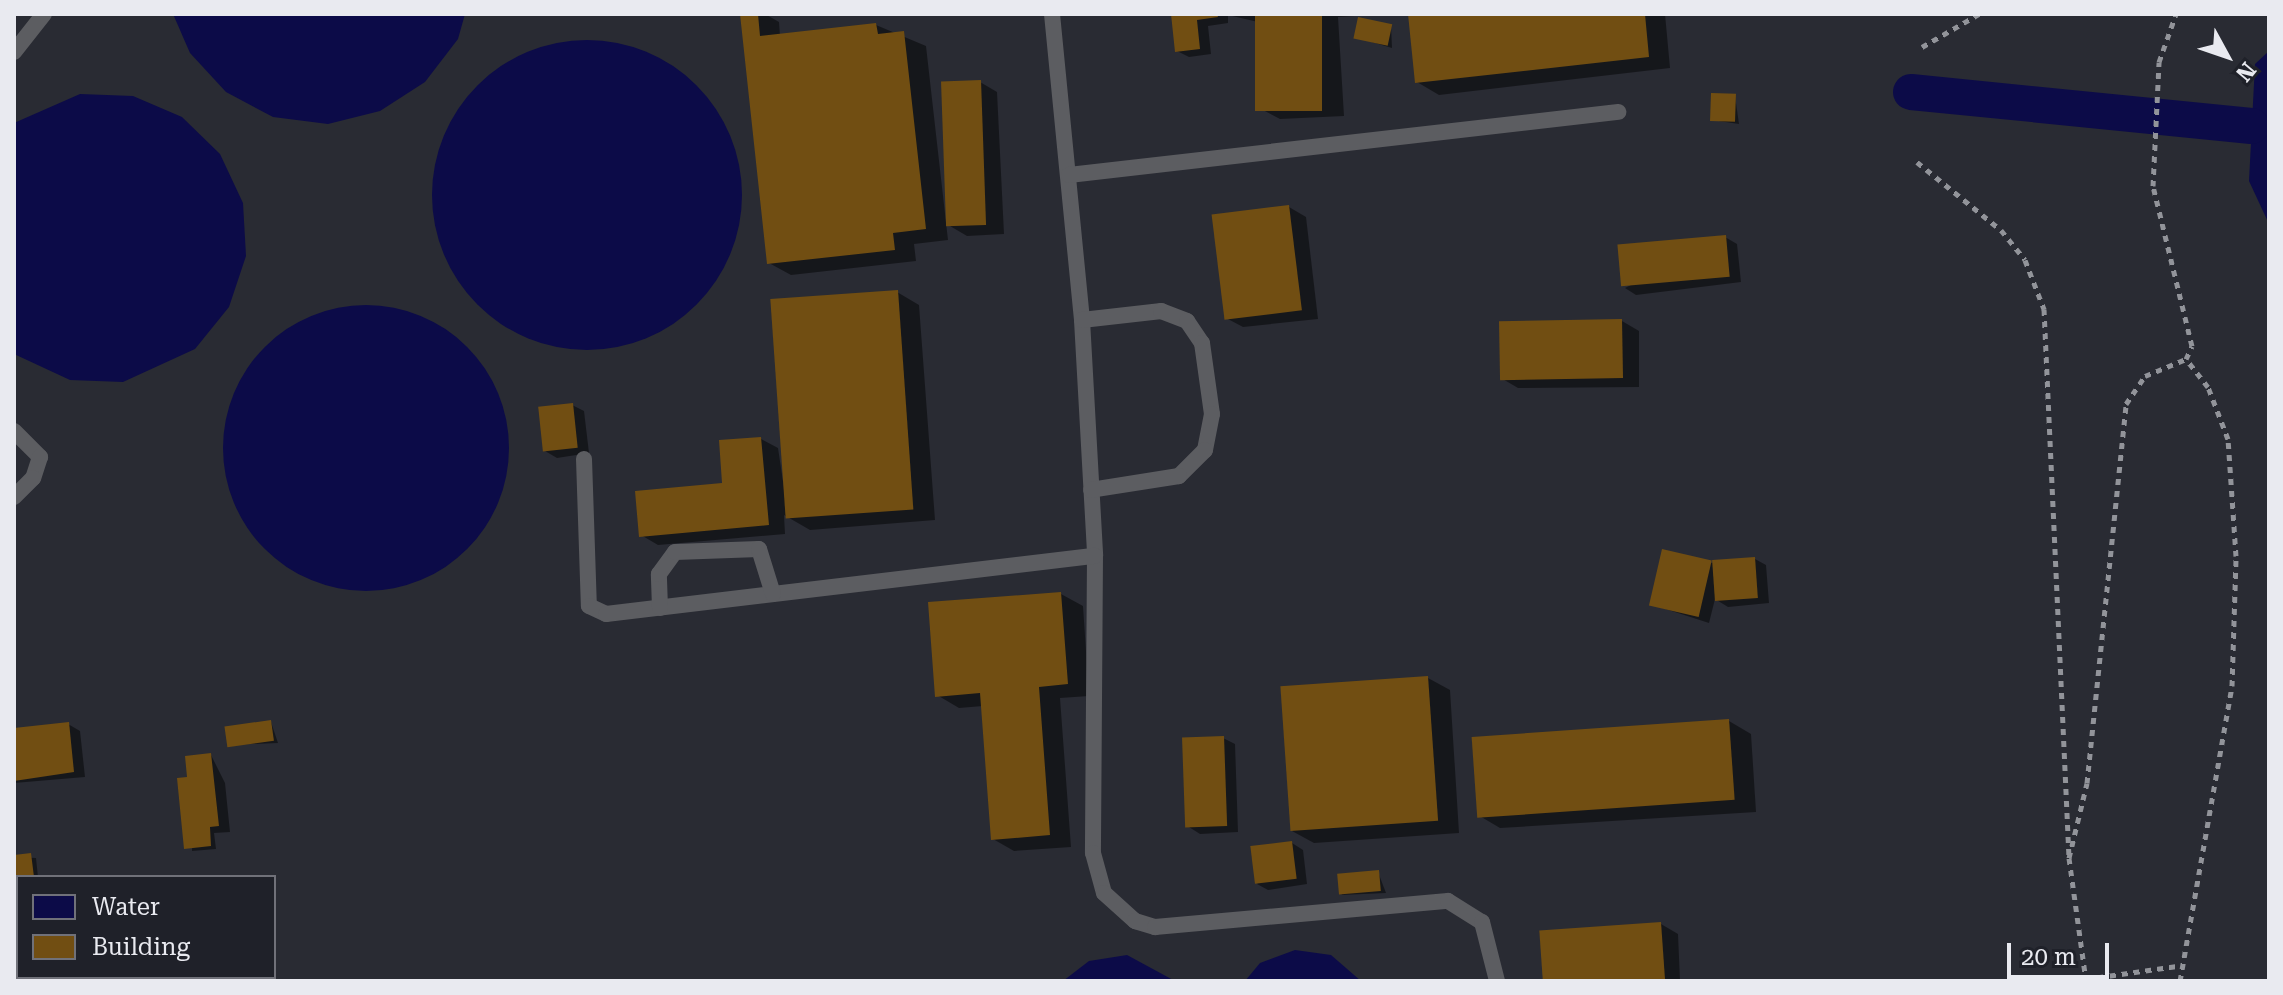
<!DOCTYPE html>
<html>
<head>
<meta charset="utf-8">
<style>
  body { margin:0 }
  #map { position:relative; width:2283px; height:995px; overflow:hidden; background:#292b33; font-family:"Roboto Serif",serif }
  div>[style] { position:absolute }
  .water>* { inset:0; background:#0c0b48 }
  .round { border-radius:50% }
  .shadow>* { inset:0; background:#0007 }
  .canal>* { height:36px; margin:-18px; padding:0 18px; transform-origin:18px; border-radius:18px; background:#0c0b48 }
  .building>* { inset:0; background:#714e12; transform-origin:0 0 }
  .path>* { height:5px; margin-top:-2.5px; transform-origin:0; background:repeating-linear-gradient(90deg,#92949a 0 6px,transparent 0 12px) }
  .lane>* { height:16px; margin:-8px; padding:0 8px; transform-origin:8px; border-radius:8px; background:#5c5d61 }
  span { translate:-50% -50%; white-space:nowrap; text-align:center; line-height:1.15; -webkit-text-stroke:7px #1f2129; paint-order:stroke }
  .frame { position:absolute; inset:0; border:16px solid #e9eaf0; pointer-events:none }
  .legend { position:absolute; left:16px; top:875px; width:260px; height:104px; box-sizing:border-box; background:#1f2129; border:2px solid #707179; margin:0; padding:10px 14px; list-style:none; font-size:24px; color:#e9eaf0 }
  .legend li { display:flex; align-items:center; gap:16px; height:40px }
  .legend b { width:40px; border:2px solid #707179 }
  .north { position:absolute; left:2187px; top:16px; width:80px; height:80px; -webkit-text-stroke:6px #1f2129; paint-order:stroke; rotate:130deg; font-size:22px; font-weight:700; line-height:32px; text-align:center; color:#e9eaf0 }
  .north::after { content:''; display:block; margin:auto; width:28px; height:36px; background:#e9eaf0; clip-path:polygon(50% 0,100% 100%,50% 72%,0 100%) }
  .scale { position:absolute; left:2007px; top:943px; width:102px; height:36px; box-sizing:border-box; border:4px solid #e9eaf0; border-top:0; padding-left:10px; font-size:24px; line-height:28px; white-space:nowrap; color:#e9eaf0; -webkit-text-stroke:6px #1f2129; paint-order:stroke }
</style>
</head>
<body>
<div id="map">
  <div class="water">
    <div style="clip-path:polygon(173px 14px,465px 14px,458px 39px,425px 82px,380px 111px,328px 124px,273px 117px,226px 92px,190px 53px)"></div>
    <div class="round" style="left:432px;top:40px;width:310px;height:310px"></div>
    <div style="clip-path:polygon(2269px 51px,2269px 224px,2249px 181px,2255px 64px)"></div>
    <div style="clip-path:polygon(80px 94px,133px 96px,182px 117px,220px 154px,243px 203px,246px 256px,229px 307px,195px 349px,123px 382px,70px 380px,14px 354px,14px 123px)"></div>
    <div class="round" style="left:223px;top:305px;width:286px;height:286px"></div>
    <div style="clip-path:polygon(1295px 950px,1331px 955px,1361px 981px,1245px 981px,1260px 963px)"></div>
    <div style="clip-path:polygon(1127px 955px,1175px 981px,1063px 981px,1089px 961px)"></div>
  </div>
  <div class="shadow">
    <div style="clip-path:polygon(742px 14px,765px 14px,779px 22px,780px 36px,876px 25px,926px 46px,948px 240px,914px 244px,916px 261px,791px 275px,769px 263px)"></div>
    <div style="clip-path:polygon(1173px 14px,1388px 14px,1338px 17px,1344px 116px,1280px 119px,1263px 110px,1258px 22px,1228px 15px,1228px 23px,1208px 26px,1211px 54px,1189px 57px,1177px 51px)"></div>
    <div style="clip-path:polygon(1410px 14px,1665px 14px,1670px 68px,1439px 95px,1417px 82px)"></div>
    <div style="clip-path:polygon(1391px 26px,1392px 48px,1355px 37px)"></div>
    <div style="clip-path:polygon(980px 82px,997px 92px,1004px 234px,967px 236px,950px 226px)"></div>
    <div style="clip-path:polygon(1735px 96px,1739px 124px,1712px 120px)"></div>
    <div style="clip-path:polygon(1289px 207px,1306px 217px,1318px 319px,1243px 327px,1226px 318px)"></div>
    <div style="clip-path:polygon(1725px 237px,1737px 244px,1741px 282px,1636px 295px,1625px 288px)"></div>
    <div style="clip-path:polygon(897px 292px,919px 305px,935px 520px,810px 530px,784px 515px,785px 534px,658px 545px,641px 535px,724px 485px,761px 439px,778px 448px,787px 508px)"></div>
    <div style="clip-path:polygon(1622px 321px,1639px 331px,1639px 387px,1518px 388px,1501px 378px)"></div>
    <div style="clip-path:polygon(572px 405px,584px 411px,589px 453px,557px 458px,545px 451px)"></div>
    <div style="clip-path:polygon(1755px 559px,1766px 565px,1769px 603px,1728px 607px,1715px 599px,1709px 623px,1650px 604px,1711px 563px)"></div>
    <div style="clip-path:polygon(1061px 594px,1083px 606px,1089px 696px,1060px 698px,1071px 847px,1014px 851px,993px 839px,983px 706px,959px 708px,937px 695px)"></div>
    <div style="clip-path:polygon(1428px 678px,1450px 690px,1459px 833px,1314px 843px,1292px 831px)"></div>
    <div style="clip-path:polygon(1729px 721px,1751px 734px,1756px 812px,1500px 828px,1478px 815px)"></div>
    <div style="clip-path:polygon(271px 722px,278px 743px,227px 745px)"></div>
    <div style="clip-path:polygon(68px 724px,80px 731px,85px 777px,14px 783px,14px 730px)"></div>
    <div style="clip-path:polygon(1223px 738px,1235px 744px,1238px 832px,1200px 834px,1189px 827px)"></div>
    <div style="clip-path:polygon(211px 755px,225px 783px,230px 832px,214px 833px,216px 849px,192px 851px,194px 778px)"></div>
    <div style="clip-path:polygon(1292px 843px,1303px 850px,1307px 884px,1268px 890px,1257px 884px)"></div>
    <div style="clip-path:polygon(14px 857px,36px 858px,38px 877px,18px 877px,18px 889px)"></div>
    <div style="clip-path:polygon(1378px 872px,1386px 893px,1341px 895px)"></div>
    <div style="clip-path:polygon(1661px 924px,1678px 934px,1680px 981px,1544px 981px)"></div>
  </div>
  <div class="canal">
    <div style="left:1911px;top:92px;width:342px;rotate:5.7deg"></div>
  </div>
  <div class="building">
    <div style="clip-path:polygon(740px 14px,758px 14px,760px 36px,876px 23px,878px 34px,904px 31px,926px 229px,893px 233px,895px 250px,767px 264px)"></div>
    <div style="clip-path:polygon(1171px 14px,1217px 14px,1218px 17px,1197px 20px,1200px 49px,1175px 52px)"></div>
    <div style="left:1255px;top:14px;width:67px;height:97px"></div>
    <div style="clip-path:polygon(1408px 14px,1645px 14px,1649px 57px,1415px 83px)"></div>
    <div style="left:1358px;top:17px;width:35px;height:22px;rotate:12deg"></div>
    <div style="left:981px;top:80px;width:145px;height:40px;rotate:88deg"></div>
    <div style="left:1711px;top:93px;width:25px;height:28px;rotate:2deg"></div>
    <div style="left:1289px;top:205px;width:106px;height:78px;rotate:83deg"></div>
    <div style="left:1726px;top:235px;width:42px;height:109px;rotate:85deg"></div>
    <div style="left:898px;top:290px;width:220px;height:128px;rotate:86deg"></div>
    <div style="left:1622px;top:319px;width:59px;height:123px;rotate:89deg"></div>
    <div style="left:573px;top:403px;width:45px;height:35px;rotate:84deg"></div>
    <div style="clip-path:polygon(761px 437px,769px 525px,639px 537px,635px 491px,722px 483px,719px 440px)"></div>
    <div style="left:1662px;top:549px;width:51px;height:58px;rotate:13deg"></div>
    <div style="left:1755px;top:557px;width:41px;height:43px;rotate:86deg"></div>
    <div style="clip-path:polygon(1061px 592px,1068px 684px,1039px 687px,1050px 835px,991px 840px,980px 693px,935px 697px,928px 602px)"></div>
    <div style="left:1428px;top:676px;width:145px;height:148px;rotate:86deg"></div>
    <div style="left:1729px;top:719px;width:81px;height:258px;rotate:86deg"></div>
    <div style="left:271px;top:720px;width:21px;height:47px;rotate:82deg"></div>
    <div style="clip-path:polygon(69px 722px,74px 772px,14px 781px,14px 728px)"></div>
    <div style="left:1224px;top:736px;width:90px;height:42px;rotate:88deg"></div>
    <div style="clip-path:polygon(211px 753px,219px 826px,210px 827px,211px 846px,184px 849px,177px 778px,187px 777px,185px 756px)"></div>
    <div style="left:1292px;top:841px;width:38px;height:42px;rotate:83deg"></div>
    <div style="clip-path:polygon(31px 853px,34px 877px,18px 877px,14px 889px,14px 855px)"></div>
    <div style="left:1379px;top:870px;width:21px;height:42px;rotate:85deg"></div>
    <div style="left:18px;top:892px;width:43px;height:4px;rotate:90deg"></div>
    <div style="left:1661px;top:922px;width:59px;height:122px;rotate:86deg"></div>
  </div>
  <div class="path">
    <div style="left:1922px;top:47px;width:66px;rotate:-30.1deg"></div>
    <div style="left:1917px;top:162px;width:108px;rotate:39deg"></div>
    <div style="left:2001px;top:230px;width:38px;rotate:51deg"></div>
    <div style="left:2025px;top:260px;width:53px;rotate:68.8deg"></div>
    <div style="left:2044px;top:309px;width:550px;rotate:87.39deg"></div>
    <div style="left:2069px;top:858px;width:124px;rotate:82.1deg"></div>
    <div style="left:2069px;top:858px;width:77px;rotate:-76.5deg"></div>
    <div style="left:2087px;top:783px;width:381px;rotate:-84.1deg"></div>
    <div style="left:2126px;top:404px;width:34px;rotate:-56deg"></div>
    <div style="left:2145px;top:376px;width:44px;rotate:-22.5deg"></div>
    <div style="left:2186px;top:359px;width:14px;rotate:-65deg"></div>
    <div style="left:2192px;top:346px;width:165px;rotate:-103.7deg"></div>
    <div style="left:2153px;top:186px;width:124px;rotate:-87.2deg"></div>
    <div style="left:2159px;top:62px;width:51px;rotate:-70.5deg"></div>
    <div style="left:2086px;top:979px;width:92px;rotate:-8.1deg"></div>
    <div style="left:2180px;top:981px;width:300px;rotate:-80deg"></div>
    <div style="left:2232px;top:686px;width:130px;rotate:-88.2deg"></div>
    <div style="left:2236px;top:556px;width:117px;rotate:-93.9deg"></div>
    <div style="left:2228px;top:439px;width:56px;rotate:-111deg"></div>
    <div style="left:2208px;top:387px;width:36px;rotate:-128deg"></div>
  </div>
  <div class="lane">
    <div style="left:1052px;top:14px;width:307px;rotate:84.4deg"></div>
    <div style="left:1082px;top:320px;width:236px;rotate:86.8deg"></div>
    <div style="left:1095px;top:556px;width:297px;rotate:90.4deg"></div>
    <div style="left:1093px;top:853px;width:41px;rotate:74.6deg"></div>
    <div style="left:1104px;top:893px;width:42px;rotate:42.1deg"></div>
    <div style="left:1135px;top:921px;width:21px;rotate:17deg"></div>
    <div style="left:1155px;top:927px;width:294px;rotate:-5.1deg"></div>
    <div style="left:1448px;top:901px;width:40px;rotate:32deg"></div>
    <div style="left:1482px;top:922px;width:61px;rotate:75.7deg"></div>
    <div style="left:14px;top:52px;width:48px;rotate:-51.7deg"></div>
    <div style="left:1069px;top:175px;width:553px;rotate:-6.55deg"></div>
    <div style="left:1082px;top:320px;width:80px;rotate:-6.5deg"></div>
    <div style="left:1161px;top:311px;width:28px;rotate:21deg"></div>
    <div style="left:1187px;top:321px;width:27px;rotate:56deg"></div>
    <div style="left:1202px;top:343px;width:72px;rotate:82deg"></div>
    <div style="left:1212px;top:414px;width:37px;rotate:101deg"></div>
    <div style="left:1205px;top:450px;width:37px;rotate:135deg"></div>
    <div style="left:1179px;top:476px;width:89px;rotate:171deg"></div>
    <div style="left:14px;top:431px;width:37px;rotate:45deg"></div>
    <div style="left:40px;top:457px;width:22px;rotate:108deg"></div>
    <div style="left:33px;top:478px;width:27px;rotate:135deg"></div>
    <div style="left:584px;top:459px;width:147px;rotate:88.1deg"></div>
    <div style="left:589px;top:606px;width:19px;rotate:25deg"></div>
    <div style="left:606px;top:614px;width:492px;rotate:-6.8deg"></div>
    <div style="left:660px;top:608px;width:34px;rotate:-92deg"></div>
    <div style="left:659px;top:574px;width:27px;rotate:-54deg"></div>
    <div style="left:675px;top:552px;width:84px;rotate:-2deg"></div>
    <div style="left:759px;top:549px;width:47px;rotate:72.7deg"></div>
    <div style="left:172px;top:981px;width:41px"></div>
  </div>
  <div class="frame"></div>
  <ul class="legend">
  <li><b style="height:22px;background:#0c0b48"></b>Water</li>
  <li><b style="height:22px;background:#714e12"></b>Building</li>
  </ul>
  <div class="north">N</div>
  <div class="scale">20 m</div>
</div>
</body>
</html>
